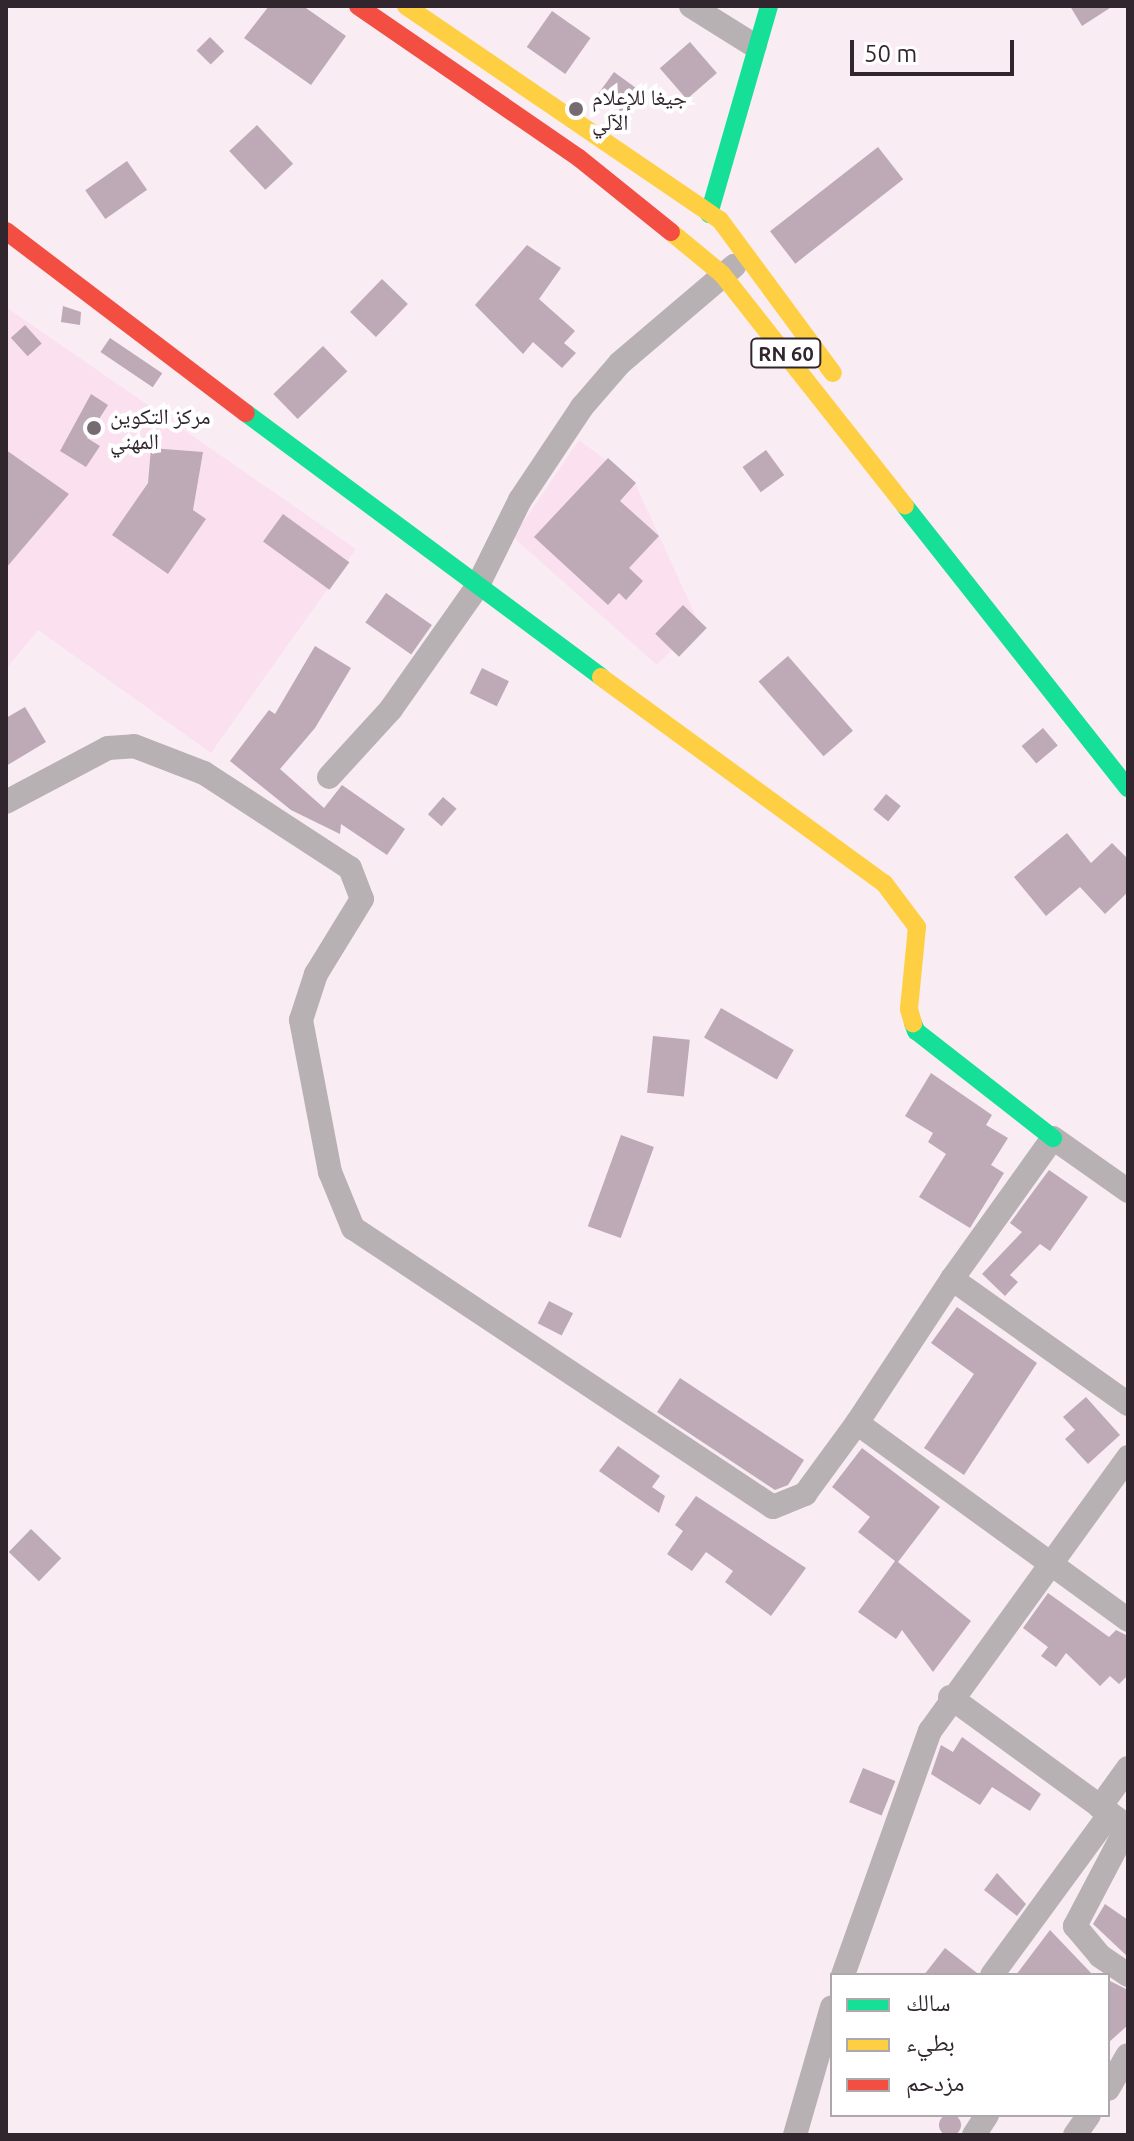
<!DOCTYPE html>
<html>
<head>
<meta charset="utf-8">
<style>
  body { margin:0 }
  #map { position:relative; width:1134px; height:2141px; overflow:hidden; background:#f9ecf3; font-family:Ubuntu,"Noto Naskh Arabic",sans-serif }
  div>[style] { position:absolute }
  .built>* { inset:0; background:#fbe1f0 }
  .building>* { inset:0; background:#bea9b6; transform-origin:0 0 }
  .round { border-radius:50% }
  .street>* { height:24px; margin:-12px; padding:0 12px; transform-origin:12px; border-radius:12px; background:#b7b1b4 }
  .fast>* { height:18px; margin:-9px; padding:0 9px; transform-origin:9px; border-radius:9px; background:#16e098 }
  .slow>* { height:18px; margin:-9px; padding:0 9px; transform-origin:9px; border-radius:9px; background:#ffcf43 }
  .jam>* { height:18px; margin:-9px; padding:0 9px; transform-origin:9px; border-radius:9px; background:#f24e42 }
  .dots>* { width:22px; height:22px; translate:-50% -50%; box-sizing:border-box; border:4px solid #fff; border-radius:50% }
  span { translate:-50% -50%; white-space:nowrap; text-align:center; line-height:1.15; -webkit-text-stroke:8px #fff; paint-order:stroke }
  .shield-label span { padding:2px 6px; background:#fff; border:2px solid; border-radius:6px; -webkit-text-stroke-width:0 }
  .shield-label { font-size:20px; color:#31262d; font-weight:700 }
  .poi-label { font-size:22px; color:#31262d }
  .left { translate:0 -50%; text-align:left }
  .frame { position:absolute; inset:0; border:8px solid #31262d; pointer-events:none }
  .legend { position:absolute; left:830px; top:1973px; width:280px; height:144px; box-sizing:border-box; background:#fff; border:2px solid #ada8ab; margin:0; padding:10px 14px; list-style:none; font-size:24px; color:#31262d }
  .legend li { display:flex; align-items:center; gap:16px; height:40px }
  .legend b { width:40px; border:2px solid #ada8ab }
  .scale { position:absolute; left:850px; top:40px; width:164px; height:36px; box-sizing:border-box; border:4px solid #31262d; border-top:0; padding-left:10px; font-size:24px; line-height:28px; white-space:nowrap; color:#31262d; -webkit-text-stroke:6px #fff; paint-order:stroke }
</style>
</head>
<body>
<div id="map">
  <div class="built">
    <div style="clip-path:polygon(6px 307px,356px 549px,211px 753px,38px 630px,6px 669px)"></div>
    <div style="clip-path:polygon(579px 440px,634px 481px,699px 623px,657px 665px,513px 537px)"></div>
  </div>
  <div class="building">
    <div style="clip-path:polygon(269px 6px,303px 6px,346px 36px,311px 85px,244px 38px)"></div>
    <div style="clip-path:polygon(1070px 6px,1113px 6px,1082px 26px)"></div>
    <div style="left:552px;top:11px;width:47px;height:44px;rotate:35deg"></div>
    <div style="left:210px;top:37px;width:20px;height:19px;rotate:45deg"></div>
    <div style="left:690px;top:42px;width:41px;height:40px;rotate:49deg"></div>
    <div style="left:614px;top:72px;width:31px;height:28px;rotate:36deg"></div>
    <div style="left:257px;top:125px;width:53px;height:38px;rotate:47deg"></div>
    <div style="left:878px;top:147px;width:41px;height:137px;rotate:52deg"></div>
    <div style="left:127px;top:161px;width:35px;height:51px;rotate:55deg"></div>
    <div style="clip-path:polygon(527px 245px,561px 268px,539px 299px,575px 331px,564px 343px,576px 353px,562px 368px,533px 342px,523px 354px,475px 305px)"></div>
    <div style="left:382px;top:279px;width:36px;height:46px;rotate:44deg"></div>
    <div style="clip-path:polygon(63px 306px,81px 312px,80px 325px,61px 322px)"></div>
    <div style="left:25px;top:325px;width:25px;height:19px;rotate:48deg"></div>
    <div style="left:110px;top:338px;width:63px;height:17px;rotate:34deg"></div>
    <div style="left:323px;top:346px;width:35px;height:69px;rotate:46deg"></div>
    <div style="clip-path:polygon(91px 394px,108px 405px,87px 438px,100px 446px,86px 467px,60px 451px)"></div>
    <div style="clip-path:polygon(151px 448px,203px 452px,193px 510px,206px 519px,168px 574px,112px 535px,148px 483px)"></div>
    <div style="clip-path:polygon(6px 450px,69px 494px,6px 568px)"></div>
    <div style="left:766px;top:450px;width:31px;height:29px;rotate:54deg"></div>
    <div style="clip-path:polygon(608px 458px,636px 483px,620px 501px,659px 536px,629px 568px,643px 581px,626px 600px,619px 593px,608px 605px,534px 537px)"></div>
    <div style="left:283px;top:514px;width:82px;height:34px;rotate:36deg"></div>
    <div style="left:386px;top:593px;width:56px;height:36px;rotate:35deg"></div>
    <div style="left:683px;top:605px;width:33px;height:40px;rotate:44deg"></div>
    <div style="clip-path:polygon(315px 646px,351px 668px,315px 728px,280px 769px,324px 808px,342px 785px,405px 829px,387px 855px,341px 824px,340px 834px,291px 810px,230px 761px,269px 710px,275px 714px)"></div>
    <div style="left:788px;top:656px;width:99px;height:39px;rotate:49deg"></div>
    <div style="left:482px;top:668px;width:30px;height:28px;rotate:26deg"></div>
    <div style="clip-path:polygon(25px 707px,46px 742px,6px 766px,6px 718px)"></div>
    <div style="left:1043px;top:728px;width:23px;height:28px;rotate:50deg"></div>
    <div style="left:886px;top:794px;width:19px;height:20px;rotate:39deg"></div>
    <div style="left:443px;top:797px;width:18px;height:23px;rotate:41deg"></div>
    <div style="clip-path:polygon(1067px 833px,1091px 863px,1112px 843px,1128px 859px,1128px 892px,1105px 914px,1080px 887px,1046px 916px,1014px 877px)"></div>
    <div style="left:721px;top:1008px;width:84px;height:34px;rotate:30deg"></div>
    <div style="left:653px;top:1036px;width:37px;height:57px;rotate:6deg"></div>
    <div style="clip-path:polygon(931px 1073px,992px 1115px,986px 1125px,1008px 1138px,991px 1165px,1004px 1173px,970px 1228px,919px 1197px,946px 1154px,928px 1142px,933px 1133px,905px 1116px)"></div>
    <div style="left:621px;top:1135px;width:35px;height:97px;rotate:20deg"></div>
    <div style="clip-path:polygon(1049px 1170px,1088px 1197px,1050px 1251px,1040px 1244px,1010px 1275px,1018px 1282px,1005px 1296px,982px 1274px,1022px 1232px,1010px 1223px)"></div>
    <div style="left:549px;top:1301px;width:27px;height:25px;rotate:27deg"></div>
    <div style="clip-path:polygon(957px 1307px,1037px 1363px,964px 1475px,924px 1448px,974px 1374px,931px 1343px)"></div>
    <div style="clip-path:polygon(680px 1378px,804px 1460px,788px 1485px,775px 1490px,657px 1412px)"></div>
    <div style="clip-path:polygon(1086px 1397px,1120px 1435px,1088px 1464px,1065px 1439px,1075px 1430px,1063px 1417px)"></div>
    <div style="clip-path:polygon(618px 1446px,660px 1476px,652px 1487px,665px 1496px,659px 1513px,599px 1471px)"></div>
    <div style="clip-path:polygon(862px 1448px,940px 1507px,898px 1562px,971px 1621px,933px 1672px,902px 1630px,896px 1639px,858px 1612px,895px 1561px,858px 1532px,870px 1517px,832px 1487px)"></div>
    <div style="clip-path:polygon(696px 1496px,806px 1568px,771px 1616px,725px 1582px,733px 1571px,706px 1552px,692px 1571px,667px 1554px,683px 1531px,675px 1525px)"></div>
    <div style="left:31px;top:1529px;width:42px;height:32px;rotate:44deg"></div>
    <div style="clip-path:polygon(1048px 1593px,1109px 1637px,1116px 1630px,1128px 1636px,1128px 1675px,1119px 1684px,1110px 1676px,1100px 1686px,1066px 1653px,1056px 1667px,1041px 1656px,1048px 1647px,1023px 1628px)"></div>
    <div style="clip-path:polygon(962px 1737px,1041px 1794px,1030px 1811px,992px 1787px,980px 1805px,931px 1774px,941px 1745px,953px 1752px)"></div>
    <div style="left:863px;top:1768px;width:35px;height:37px;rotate:22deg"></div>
    <div style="clip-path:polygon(997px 1873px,1026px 1904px,1017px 1916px,984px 1890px)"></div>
    <div style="clip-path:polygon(1105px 1904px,1128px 1920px,1128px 1957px,1093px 1924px)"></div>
    <div style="clip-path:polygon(1050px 1930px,1093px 1975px,1016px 1975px)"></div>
    <div style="clip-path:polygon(945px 1948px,977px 1973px,977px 1975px,924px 1975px)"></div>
    <div style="clip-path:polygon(1108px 1980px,1128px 1990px,1128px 2025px,1108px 2043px)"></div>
    <div class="round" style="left:939px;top:2114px;width:22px;height:22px"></div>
  </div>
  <div class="street">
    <div style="left:691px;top:6px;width:75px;rotate:32deg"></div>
    <div style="left:329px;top:777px;width:92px;rotate:-47.6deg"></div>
    <div style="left:391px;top:709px;width:149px;rotate:-54.8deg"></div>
    <div style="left:477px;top:587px;width:97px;rotate:-63.7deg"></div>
    <div style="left:520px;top:500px;width:112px;rotate:-56.3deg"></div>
    <div style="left:582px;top:407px;width:58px;rotate:-49.2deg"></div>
    <div style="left:620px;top:363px;width:150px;rotate:-40.4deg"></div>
    <div style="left:6px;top:802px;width:115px;rotate:-27.9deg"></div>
    <div style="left:108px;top:748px;width:26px;rotate:-4deg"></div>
    <div style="left:134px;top:746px;width:75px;rotate:21.1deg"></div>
    <div style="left:204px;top:773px;width:174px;rotate:33.1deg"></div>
    <div style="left:350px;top:868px;width:33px;rotate:69deg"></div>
    <div style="left:362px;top:899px;width:88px;rotate:121.5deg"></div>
    <div style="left:316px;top:974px;width:48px;rotate:108.1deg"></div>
    <div style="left:301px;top:1020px;width:155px;rotate:79.2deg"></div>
    <div style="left:330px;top:1172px;width:61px;rotate:67.7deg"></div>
    <div style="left:353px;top:1228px;width:504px;rotate:33.6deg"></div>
    <div style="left:773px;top:1507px;width:35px;rotate:-22deg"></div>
    <div style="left:805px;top:1494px;width:88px;rotate:-53.8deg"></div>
    <div style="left:952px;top:1279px;width:173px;rotate:-54.4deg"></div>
    <div style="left:1053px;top:1138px;width:92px;rotate:35.2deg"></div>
    <div style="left:1128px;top:1404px;width:216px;rotate:-144.6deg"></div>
    <div style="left:952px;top:1279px;width:173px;rotate:123.4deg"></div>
    <div style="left:857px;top:1423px;width:335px;rotate:36deg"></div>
    <div style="left:950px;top:1697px;width:220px;rotate:36.1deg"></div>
    <div style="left:1100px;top:1807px;width:48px;rotate:-54.3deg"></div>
    <div style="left:1127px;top:1827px;width:112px;rotate:117.7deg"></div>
    <div style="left:1075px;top:1926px;width:39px;rotate:50deg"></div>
    <div style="left:1100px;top:1956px;width:34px;rotate:34deg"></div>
    <div style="left:843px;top:1975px;width:259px;rotate:-70.4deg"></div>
    <div style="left:930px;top:1731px;width:338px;rotate:-54.1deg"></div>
    <div style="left:992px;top:1975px;width:200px;rotate:-53.8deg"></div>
    <div style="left:1108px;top:2089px;width:39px;rotate:-60deg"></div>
    <div style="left:795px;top:2135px;width:133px;rotate:-73.9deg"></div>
    <div style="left:974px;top:2135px;width:24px;rotate:-57deg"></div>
    <div style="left:1075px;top:2135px;width:24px;rotate:-55deg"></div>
  </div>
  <div class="fast">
    <div style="left:709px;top:214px;width:216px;rotate:-73.9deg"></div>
    <div style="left:246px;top:413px;width:442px;rotate:36.6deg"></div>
    <div style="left:905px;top:506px;width:360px;rotate:51.7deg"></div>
    <div style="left:913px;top:1023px;width:9px;rotate:69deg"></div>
    <div style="left:916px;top:1031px;width:174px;rotate:38deg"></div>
  </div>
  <div class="slow">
    <div style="left:406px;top:6px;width:380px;rotate:34.3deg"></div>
    <div style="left:720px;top:220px;width:190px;rotate:53.6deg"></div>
    <div style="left:671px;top:232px;width:66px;rotate:39.5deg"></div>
    <div style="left:722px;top:274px;width:295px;rotate:51.7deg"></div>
    <div style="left:601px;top:677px;width:350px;rotate:36.1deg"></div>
    <div style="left:884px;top:883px;width:55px;rotate:53.1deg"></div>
    <div style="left:917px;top:927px;width:82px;rotate:95.6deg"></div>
    <div style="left:909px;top:1009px;width:15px;rotate:74deg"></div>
  </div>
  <div class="jam">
    <div style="left:358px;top:6px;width:268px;rotate:34.5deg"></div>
    <div style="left:579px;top:158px;width:118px;rotate:38.8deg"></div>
    <div style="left:6px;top:231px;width:301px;rotate:37.2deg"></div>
  </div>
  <div class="dots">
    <div style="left:576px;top:109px;background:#776b72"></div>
    <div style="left:94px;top:428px;background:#776b72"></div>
  </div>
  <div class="shield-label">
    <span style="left:786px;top:353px">RN 60</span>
  </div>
  <div class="poi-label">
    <span class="left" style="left:592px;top:109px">جيغا للإعلام<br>الآلي</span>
    <span class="left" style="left:110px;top:428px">مركز التكوين<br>المهني</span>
  </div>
  <div class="frame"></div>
  <ul class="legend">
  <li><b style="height:10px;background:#16e098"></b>سالك</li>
  <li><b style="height:10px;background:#ffcf43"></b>بطيء</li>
  <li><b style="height:10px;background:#f24e42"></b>مزدحم</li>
  </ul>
  <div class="scale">50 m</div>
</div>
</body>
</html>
